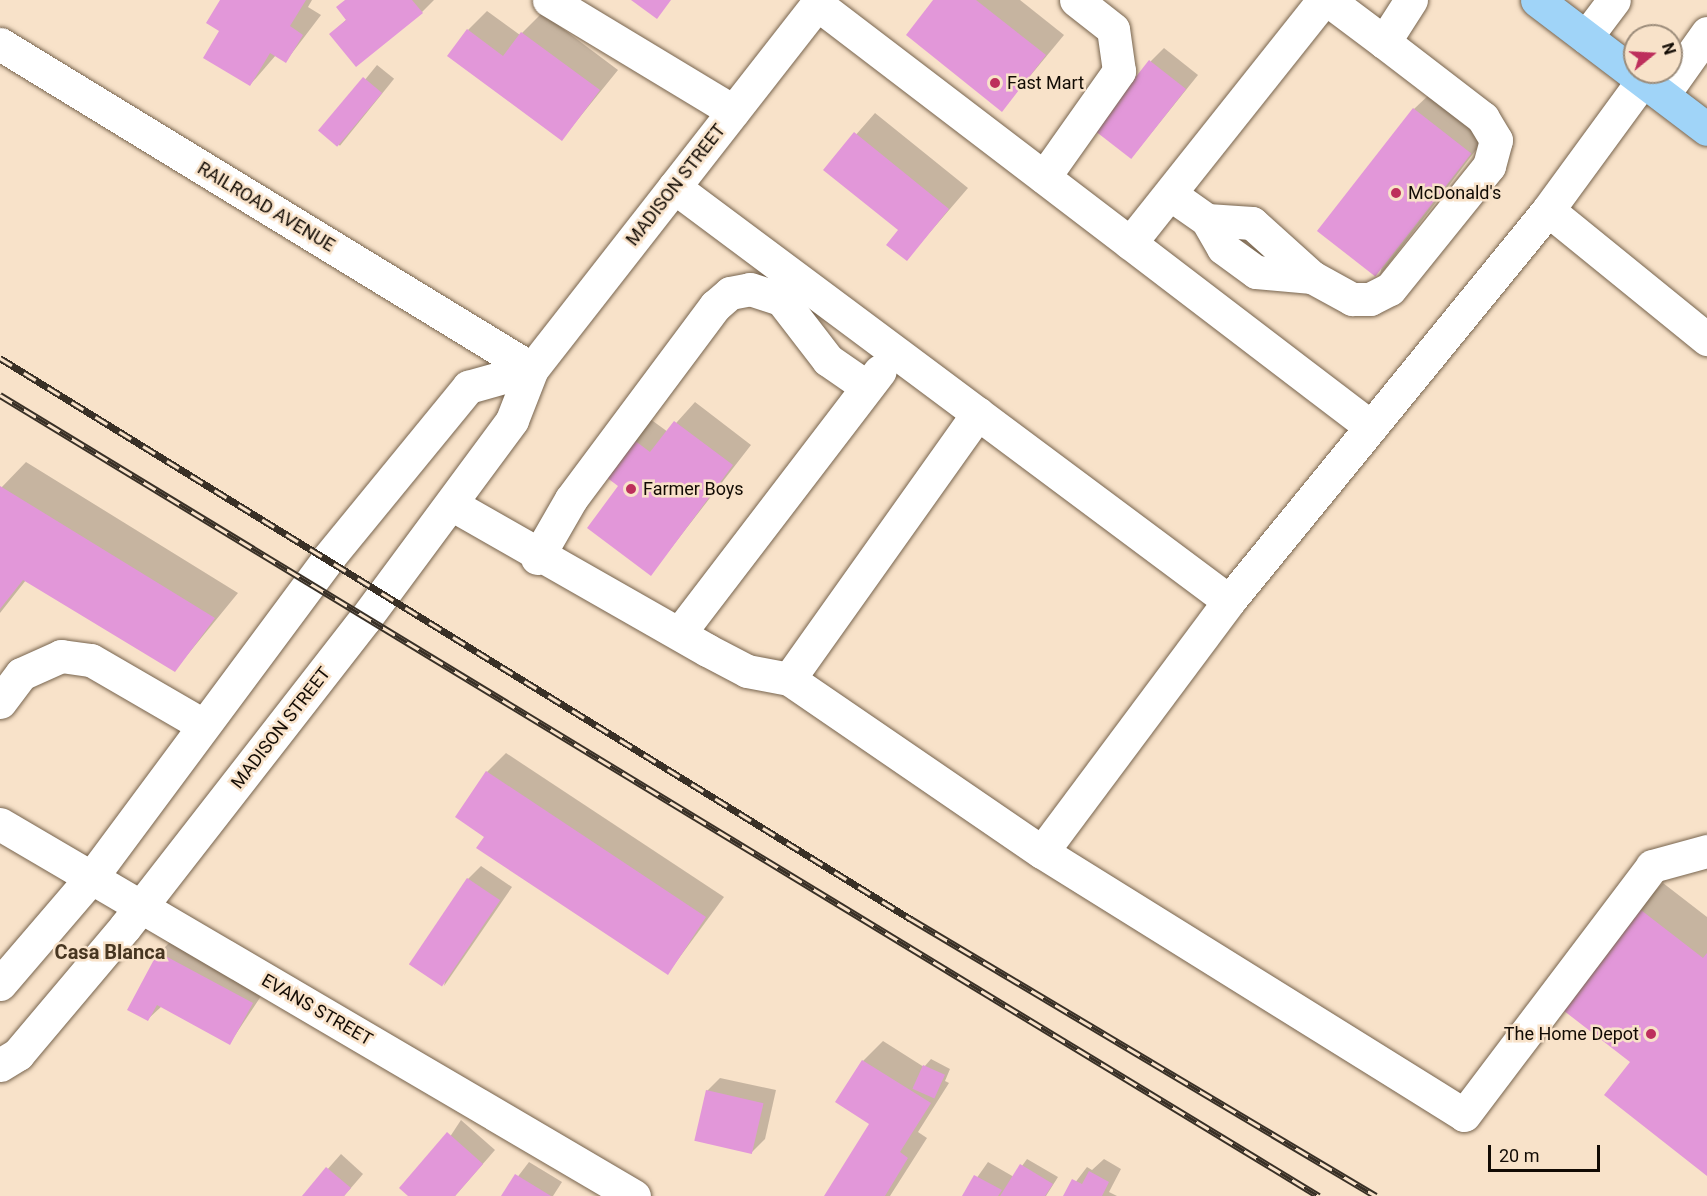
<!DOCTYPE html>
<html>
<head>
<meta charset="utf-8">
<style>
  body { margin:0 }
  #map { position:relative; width:1707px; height:1196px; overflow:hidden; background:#f8e2c9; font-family:Roboto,sans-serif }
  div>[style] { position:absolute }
  .shadow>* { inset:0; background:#0003; transform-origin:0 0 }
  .building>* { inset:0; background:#e297d9; transform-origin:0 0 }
  .roads { filter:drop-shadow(0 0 2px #77644e) drop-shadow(0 0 2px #77644e) }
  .minor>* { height:33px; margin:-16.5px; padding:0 16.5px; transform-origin:16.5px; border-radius:16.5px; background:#fff }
  .major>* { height:33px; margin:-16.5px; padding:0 16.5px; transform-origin:16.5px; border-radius:16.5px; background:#a0d4f8 }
  .rail>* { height:7px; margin-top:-3.5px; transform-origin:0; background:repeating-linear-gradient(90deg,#f8e2c9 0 14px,#393026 0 28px); box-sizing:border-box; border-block:2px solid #393026 }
  .dots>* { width:16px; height:16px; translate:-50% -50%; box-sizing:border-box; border:3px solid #f8e2c9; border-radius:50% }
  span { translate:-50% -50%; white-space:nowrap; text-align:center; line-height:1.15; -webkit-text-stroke:5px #f8e2c9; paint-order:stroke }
  .poi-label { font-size:18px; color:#120b04 }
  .left { translate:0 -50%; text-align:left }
  .right { translate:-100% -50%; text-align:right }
  .street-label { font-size:18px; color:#120b04 }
  .neighbourhood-label { font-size:20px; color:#473621; font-weight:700 }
  .north { position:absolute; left:1623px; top:24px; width:60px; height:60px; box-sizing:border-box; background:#f8e2c9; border:2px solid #9c8c7a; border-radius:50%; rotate:72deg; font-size:16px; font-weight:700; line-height:24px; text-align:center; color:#120b04 }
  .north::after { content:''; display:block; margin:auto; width:21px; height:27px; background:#bd2f5c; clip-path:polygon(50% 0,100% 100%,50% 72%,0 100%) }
  .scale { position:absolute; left:1488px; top:1145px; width:112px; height:27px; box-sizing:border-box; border:3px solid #120b04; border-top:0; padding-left:8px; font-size:18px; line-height:21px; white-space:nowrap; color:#120b04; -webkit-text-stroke:4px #f8e2c9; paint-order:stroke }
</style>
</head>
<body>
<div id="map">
  <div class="shadow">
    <div style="clip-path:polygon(222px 0,312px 0,308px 7px,321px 15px,286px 61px,276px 55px,250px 85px,221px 30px)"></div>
    <div style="clip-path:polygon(345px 0,434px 0,422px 12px,331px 34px,347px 19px)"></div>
    <div style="clip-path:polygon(935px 0,1020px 0,1064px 35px,1002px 110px)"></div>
    <div style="clip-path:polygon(487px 11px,520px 35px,542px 13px,618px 70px,562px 139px,468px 30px)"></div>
    <div style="clip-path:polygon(1164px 48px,1198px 75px,1132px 157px,1151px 61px)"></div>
    <div style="left:377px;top:65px;width:22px;height:86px;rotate:39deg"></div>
    <div style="clip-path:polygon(1434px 90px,1489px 133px,1380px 275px,1414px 109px)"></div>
    <div style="clip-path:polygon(875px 113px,968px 188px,907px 259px,900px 230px,825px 170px)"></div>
    <div style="clip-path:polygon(695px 402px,751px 445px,651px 574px,620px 486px,600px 471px,646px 416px,668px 432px)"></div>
    <div style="clip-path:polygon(26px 462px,238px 593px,175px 670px,26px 580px,0 613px,0 489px)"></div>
    <div style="clip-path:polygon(506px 753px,724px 897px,668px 973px,486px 836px,487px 772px)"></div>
    <div style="clip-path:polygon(481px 866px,512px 887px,444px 986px,468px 879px)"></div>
    <div style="clip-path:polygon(1663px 883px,1707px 917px,1707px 1174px,1632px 1061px,1638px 908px)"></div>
    <div style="clip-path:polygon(172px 940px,265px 990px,230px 1043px,162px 1006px,148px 1019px,159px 953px)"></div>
    <div style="clip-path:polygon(883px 1041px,924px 1067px,931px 1059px,950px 1069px,945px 1081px,949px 1083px,918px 1132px,927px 1138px,890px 1196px,826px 1196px,871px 1124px,863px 1061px)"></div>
    <div style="clip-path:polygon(720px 1078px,776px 1090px,765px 1139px,752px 1152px,707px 1091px)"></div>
    <div style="clip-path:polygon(461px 1120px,495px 1150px,455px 1196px,411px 1196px)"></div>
    <div style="clip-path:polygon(341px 1154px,363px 1174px,344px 1196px,304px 1196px)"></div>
    <div style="clip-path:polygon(1027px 1159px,1058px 1177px,1046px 1196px,964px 1196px,988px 1162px,1014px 1177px)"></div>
    <div style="clip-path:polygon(1104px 1159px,1121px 1169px,1109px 1192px,1117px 1196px,1065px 1196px,1087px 1167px,1092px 1170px)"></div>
    <div style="clip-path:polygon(529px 1162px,562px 1182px,553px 1196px,503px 1196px)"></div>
  </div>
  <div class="building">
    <div style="clip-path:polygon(220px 0,306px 0,290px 26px,303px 35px,286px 63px,270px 53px,250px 86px,203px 58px,219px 31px,206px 23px)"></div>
    <div style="clip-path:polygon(345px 0,412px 0,423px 13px,356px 67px,329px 34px,346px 20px,336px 7px)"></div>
    <div style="clip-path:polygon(631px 0,671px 0,657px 19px)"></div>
    <div style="clip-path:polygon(933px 0,976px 0,1046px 55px,1002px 112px,906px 35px)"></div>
    <div style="clip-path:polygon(467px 29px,503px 56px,521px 32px,600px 90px,562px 141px,447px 56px)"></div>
    <div style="left:1149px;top:60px;width:47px;height:89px;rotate:38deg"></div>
    <div style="left:363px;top:77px;width:25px;height:70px;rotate:40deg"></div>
    <div style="left:1413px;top:108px;width:74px;height:156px;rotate:38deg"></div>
    <div style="clip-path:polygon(854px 132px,949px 209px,907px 261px,886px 245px,898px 230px,823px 170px)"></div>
    <div style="clip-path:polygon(674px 421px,733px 465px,651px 576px,587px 528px,618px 486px,598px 471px,626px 434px,650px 452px)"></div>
    <div style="clip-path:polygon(0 486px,215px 618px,175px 672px,23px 580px,0 609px)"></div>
    <div style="clip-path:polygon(486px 771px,706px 917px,668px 975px,476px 848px,484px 837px,455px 817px)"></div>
    <div style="left:467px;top:878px;width:40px;height:104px;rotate:34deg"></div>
    <div style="clip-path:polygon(1637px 907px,1703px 958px,1707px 953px,1707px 1176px,1604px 1095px,1630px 1062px,1559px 1007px)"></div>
    <div style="clip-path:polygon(158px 952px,253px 1003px,230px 1045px,157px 1005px,148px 1021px,127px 1010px)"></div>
    <div style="clip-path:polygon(862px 1060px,931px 1103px,900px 1152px,908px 1158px,885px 1196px,824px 1196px,869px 1124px,835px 1102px)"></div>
    <div style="left:923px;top:1065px;width:24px;height:26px;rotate:24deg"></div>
    <div style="left:706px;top:1090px;width:59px;height:52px;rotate:13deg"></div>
    <div style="clip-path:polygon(447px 1132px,483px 1164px,455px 1196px,408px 1196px,399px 1188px)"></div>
    <div style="clip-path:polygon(1020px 1164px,1053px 1184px,1045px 1196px,1000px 1196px)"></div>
    <div style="clip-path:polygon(326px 1167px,351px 1188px,344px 1196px,302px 1196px)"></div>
    <div style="clip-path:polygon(1089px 1171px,1109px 1182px,1102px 1196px,1063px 1196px,1072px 1179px,1082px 1184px)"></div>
    <div style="clip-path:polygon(515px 1174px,551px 1196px,501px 1196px)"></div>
    <div style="clip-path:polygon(974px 1175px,1002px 1190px,998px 1196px,962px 1196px)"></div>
  </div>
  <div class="roads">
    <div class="minor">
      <div style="left:549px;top:0;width:215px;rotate:31.1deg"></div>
      <div style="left:1328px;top:0;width:70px;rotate:36.9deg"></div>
      <div style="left:1384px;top:42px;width:50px;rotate:-57.3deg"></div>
      <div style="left:817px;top:4px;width:697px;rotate:37.36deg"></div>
      <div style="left:1586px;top:37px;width:46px;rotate:-52.9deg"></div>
      <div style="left:0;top:44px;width:623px;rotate:31.42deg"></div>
      <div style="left:1643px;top:80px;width:161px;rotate:126.2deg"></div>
      <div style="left:1548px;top:210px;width:505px;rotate:129.21deg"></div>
      <div style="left:1229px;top:601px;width:313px;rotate:126.7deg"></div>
      <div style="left:1042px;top:852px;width:497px;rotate:31.9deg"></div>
      <div style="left:1464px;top:1115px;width:312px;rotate:-52.9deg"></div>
      <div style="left:1652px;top:866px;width:57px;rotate:-15.3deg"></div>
      <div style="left:1663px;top:95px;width:76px;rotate:-54.6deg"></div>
      <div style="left:1044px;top:177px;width:130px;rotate:-54.7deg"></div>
      <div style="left:1119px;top:71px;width:42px;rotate:-98.1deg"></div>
      <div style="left:1113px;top:29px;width:47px;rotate:-141.9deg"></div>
      <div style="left:674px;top:187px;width:692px;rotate:36.72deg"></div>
      <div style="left:1170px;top:194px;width:45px;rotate:35.1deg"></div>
      <div style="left:1207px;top:220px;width:32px;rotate:60deg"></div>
      <div style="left:1223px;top:248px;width:41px;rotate:36deg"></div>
      <div style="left:1256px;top:272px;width:56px;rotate:5.1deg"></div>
      <div style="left:1312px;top:277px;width:46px;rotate:28.8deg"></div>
      <div style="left:1352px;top:299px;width:18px"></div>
      <div style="left:1370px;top:299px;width:22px;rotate:-27deg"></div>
      <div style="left:1390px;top:289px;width:158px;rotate:-51.2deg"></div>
      <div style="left:1489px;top:166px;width:27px;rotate:-75deg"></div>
      <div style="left:1496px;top:140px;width:26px;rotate:-121deg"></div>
      <div style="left:1483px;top:118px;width:125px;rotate:-142.5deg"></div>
      <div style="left:1548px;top:210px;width:205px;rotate:39.1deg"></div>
      <div style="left:1207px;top:220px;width:45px;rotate:3.8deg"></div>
      <div style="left:1252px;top:223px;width:81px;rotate:42deg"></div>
      <div style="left:1130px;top:243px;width:310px;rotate:-51.5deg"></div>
      <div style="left:451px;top:504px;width:295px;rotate:29.7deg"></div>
      <div style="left:707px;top:650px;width:45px;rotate:27.7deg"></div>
      <div style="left:747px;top:671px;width:43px;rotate:10.8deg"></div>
      <div style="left:789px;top:679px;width:326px;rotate:-54.6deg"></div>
      <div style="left:537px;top:558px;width:68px;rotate:-60deg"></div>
      <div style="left:571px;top:499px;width:241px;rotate:-53.3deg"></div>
      <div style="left:715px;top:306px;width:20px;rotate:-41deg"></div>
      <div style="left:730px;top:293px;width:20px;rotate:-11deg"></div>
      <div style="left:750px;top:289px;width:33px;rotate:18deg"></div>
      <div style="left:781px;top:299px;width:77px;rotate:52.4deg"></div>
      <div style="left:828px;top:360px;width:47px;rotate:34.7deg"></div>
      <div style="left:681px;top:631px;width:327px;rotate:-52.6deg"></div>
      <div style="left:789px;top:679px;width:306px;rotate:34.4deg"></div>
      <div style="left:0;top:702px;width:35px;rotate:-53deg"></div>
      <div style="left:21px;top:674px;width:44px;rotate:-24.2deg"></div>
      <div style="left:61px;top:656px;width:30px;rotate:8deg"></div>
      <div style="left:91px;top:660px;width:129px;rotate:30.1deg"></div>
      <div style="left:0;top:824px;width:735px;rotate:30.4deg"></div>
      <div style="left:0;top:984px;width:140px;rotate:-49.4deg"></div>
      <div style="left:91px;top:878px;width:400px;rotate:-53.4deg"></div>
      <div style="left:329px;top:557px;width:220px;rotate:-50.7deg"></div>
      <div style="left:468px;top:387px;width:66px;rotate:-15.7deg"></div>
      <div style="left:0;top:1065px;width:21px;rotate:-31deg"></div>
      <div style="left:18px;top:1054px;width:166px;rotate:-49.9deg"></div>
      <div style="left:125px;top:927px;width:390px;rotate:-52.1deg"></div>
      <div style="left:365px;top:619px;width:247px;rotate:-53.5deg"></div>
      <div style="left:512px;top:420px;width:55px;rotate:-68.6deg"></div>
      <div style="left:532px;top:369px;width:468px;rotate:-52deg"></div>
    </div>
    <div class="major">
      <div style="left:1537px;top:0;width:213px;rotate:37.2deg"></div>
    </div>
  </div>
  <div class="rail">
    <div style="left:0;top:358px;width:1070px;rotate:31.63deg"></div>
    <div style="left:911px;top:919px;width:541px;rotate:30.78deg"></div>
    <div style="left:0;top:395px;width:1543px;rotate:31.27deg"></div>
  </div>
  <div class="dots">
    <div style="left:995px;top:83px;background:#bd2f5c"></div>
    <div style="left:1396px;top:193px;background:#bd2f5c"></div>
    <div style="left:631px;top:489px;background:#bd2f5c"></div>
    <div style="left:1651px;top:1034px;background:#bd2f5c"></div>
  </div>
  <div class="poi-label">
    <span class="left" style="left:1007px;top:83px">Fast Mart</span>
    <span class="left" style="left:1408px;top:193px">McDonald's</span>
    <span class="left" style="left:643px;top:489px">Farmer Boys</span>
    <span class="right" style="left:1639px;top:1034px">The Home Depot</span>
  </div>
  <div class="street-label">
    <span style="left:676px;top:185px;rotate:-52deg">MADISON STREET</span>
    <span style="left:266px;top:207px;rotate:31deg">RAILROAD AVENUE</span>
    <span style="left:281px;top:728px;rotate:-52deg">MADISON STREET</span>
    <span style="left:317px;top:1010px;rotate:30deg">EVANS STREET</span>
  </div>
  <div class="neighbourhood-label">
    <span style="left:110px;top:952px">Casa Blanca</span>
  </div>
  <div class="north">N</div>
  <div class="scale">20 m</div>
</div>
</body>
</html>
